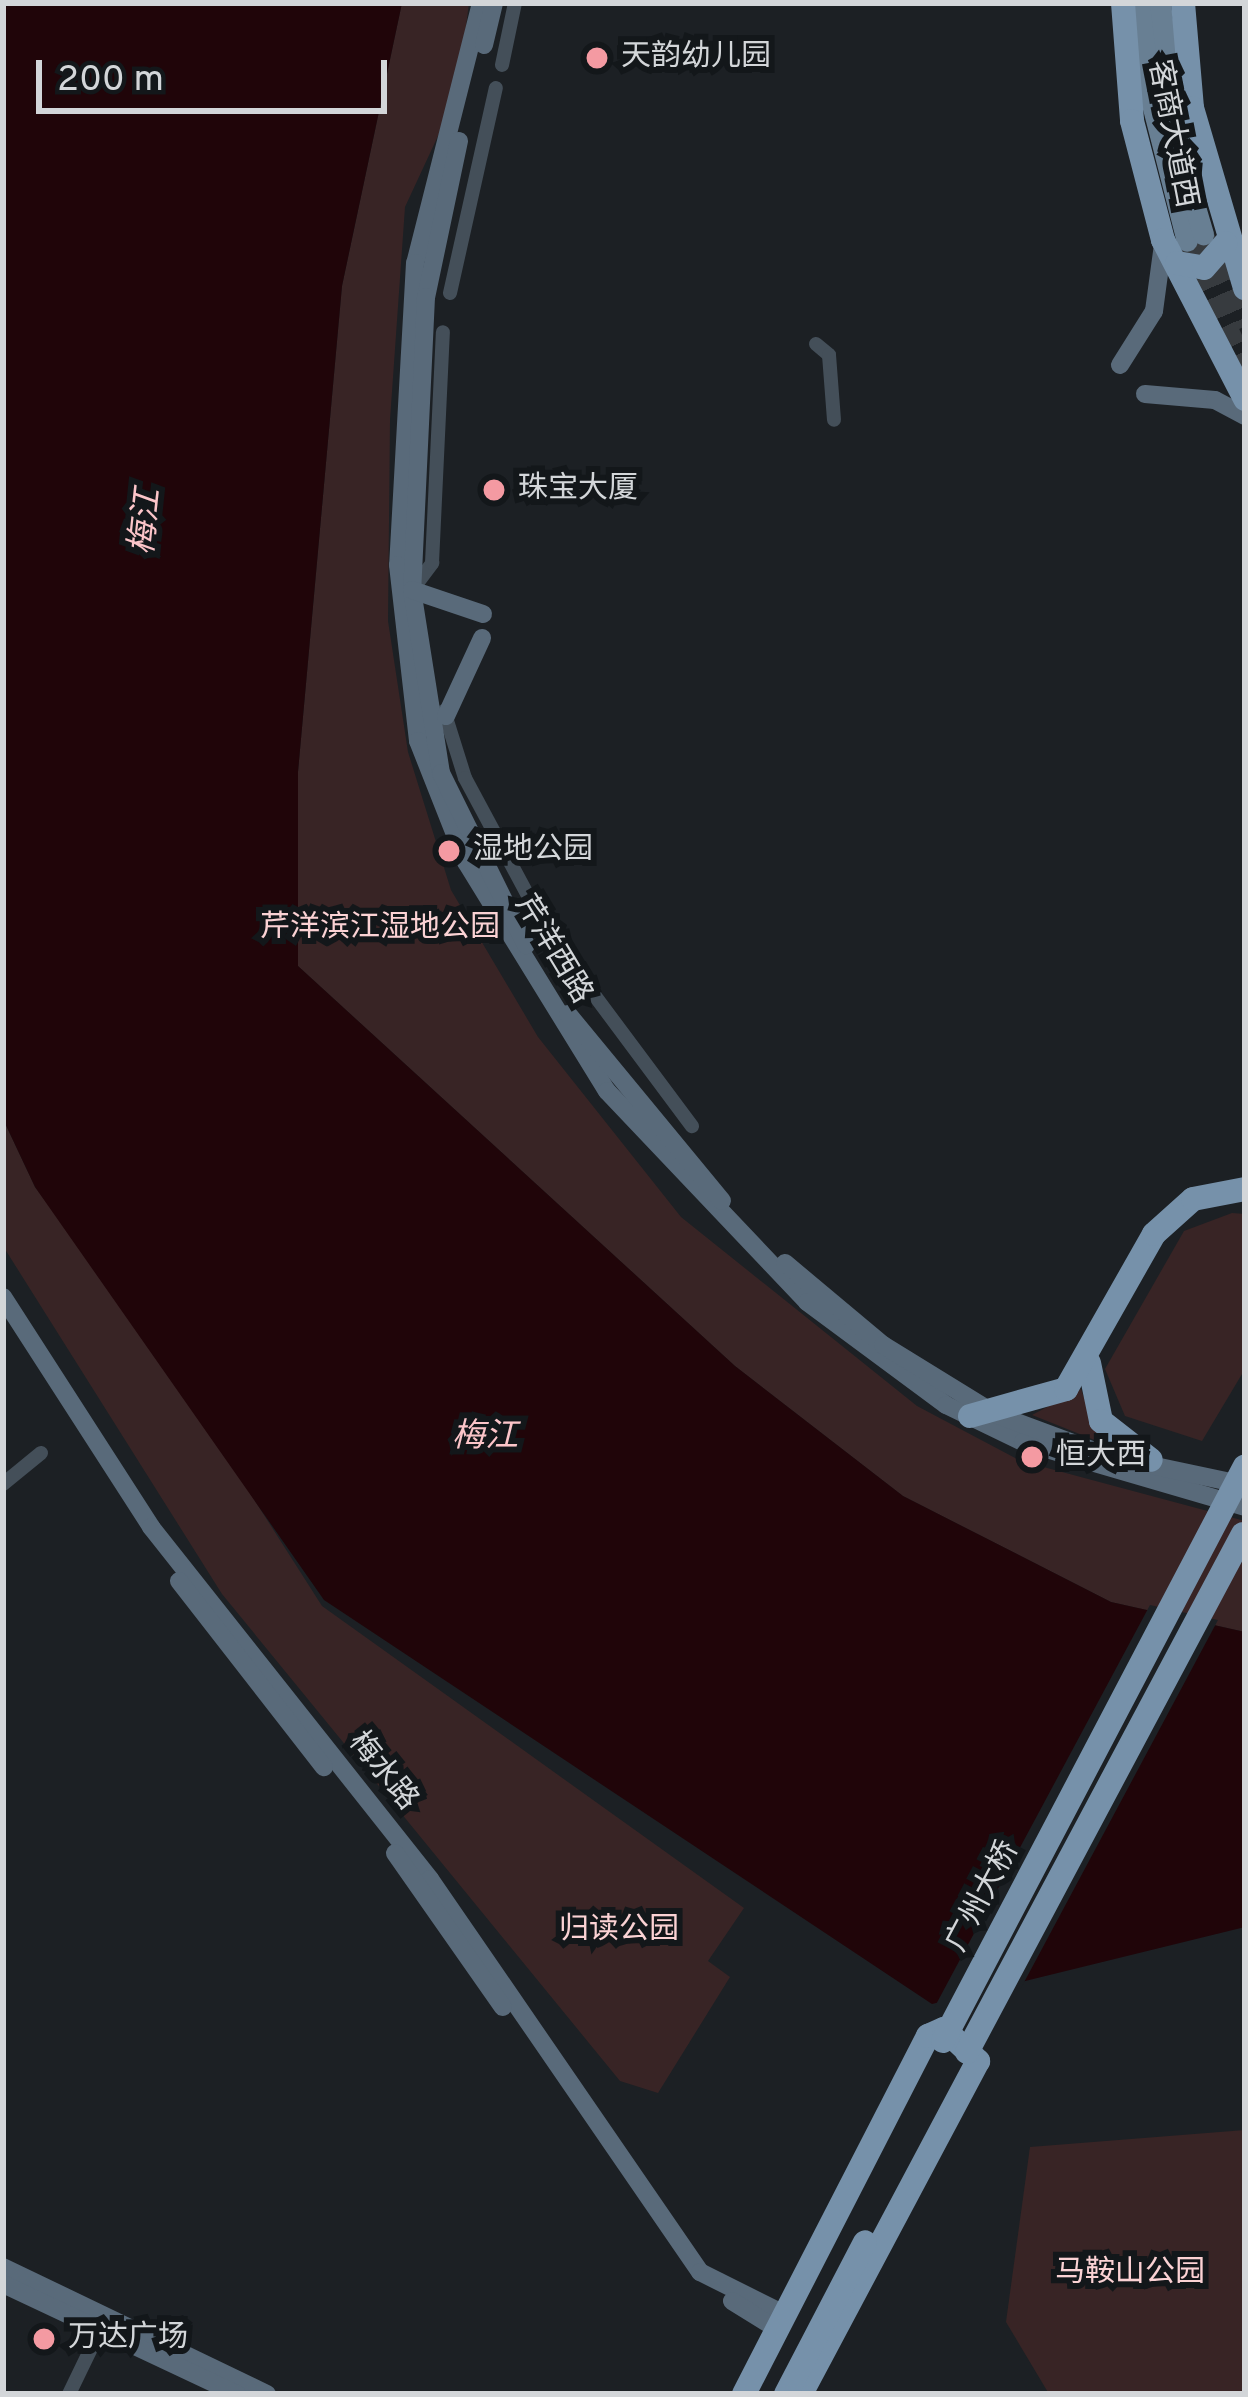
<!DOCTYPE html>
<html>
<head>
<meta charset="utf-8">
<style>
  body { margin:0 }
  #map { position:relative; width:1248px; height:2397px; overflow:hidden; background:#1c2024; font-family:Overpass,"Noto Sans SC",sans-serif }
  div>[style] { position:absolute }
  .green>* { inset:0; background:#382425 }
  .water>* { inset:0; background:#200509 }
  .pier>* { inset:0; background:#1c2024 }
  .primary-tunnel>* { height:21px; margin-top:-10.5px; transform-origin:0; background:repeating-linear-gradient(90deg,#373b3f 0 21px,transparent 0 31px) }
  .street>* { height:14px; margin:-7px; padding:0 7px; transform-origin:7px; border-radius:7px; background:#444f59 }
  .secondary>* { height:18px; margin:-9px; padding:0 9px; transform-origin:9px; border-radius:9px; background:#596a7a }
  .primary>* { height:21px; margin:-10.5px; padding:0 10.5px; transform-origin:10.5px; border-radius:10.5px; background:#687f93 }
  .highway>* { height:24px; margin:-12px; padding:0 12px; transform-origin:12px; border-radius:12px; background:#7691aa }
  .highway-bridge>* { height:24px; margin:-12px; padding:0 12px; transform-origin:12px; border-radius:12px; background:#7691aa }
  .dots>* { width:33px; height:33px; translate:-50% -50%; box-sizing:border-box; border:6px solid #13171a; border-radius:50% }
  span { translate:-50% -50%; white-space:nowrap; text-align:center; line-height:1.15; -webkit-text-stroke:12px #13171a; paint-order:stroke }
  .poi-label { font-size:30px; color:#d3d6d9 }
  .left { translate:0 -50%; text-align:left }
  .street-label { font-size:30px; color:#d3d6d9 }
  .park-label { font-size:30px; color:#fbd2d4 }
  .water-label { font-size:33px; color:#fcc5c9; font-style:italic }
  .frame { position:absolute; inset:0; border:6px solid #d3d6d9; pointer-events:none }
  .scale { position:absolute; left:36px; top:60px; width:351px; height:54px; box-sizing:border-box; border:6px solid #d3d6d9; border-top:0; padding-left:15px; font-size:36px; line-height:42px; white-space:nowrap; color:#d3d6d9; -webkit-text-stroke:9px #13171a; paint-order:stroke }
</style>
</head>
<body>
<div id="map">
  <div class="green">
    <div style="clip-path:polygon(402px 3px,469px 3px,457px 95px,405px 207px,390px 420px,388px 621px,408px 752px,451px 890px,538px 1037px,681px 1217px,917px 1406px,1021px 1461px,1245px 1521px,1245px 1632px,1111px 1602px,903px 1496px,735px 1366px,298px 966px,298px 772px,342px 286px)"></div>
    <div style="clip-path:polygon(3px 1119px,35px 1187px,167px 1363px,322px 1606px,744px 1908px,708px 1961px,730px 1977px,658px 2093px,620px 2081px,222px 1594px,3px 1246px)"></div>
    <div style="clip-path:polygon(1232px 1213px,1245px 1214px,1245px 1369px,1202px 1441px,1125px 1416px,1105px 1369px,1184px 1231px)"></div>
    <div style="clip-path:polygon(1081px 1389px,1091px 1418px,1107px 1445px,1032px 1415px)"></div>
    <div style="clip-path:polygon(1245px 2130px,1245px 2394px,1049px 2394px,1006px 2322px,1030px 2147px)"></div>
  </div>
  <div class="water">
    <div style="clip-path:polygon(3px 3px,402px 3px,342px 286px,298px 772px,298px 966px,735px 1366px,903px 1496px,1111px 1602px,1245px 1632px,1245px 1927px,932px 2004px,324px 1600px,35px 1187px,3px 1119px)"></div>
  </div>
  <div class="pier">
    <div style="clip-path:polygon(1150px 1605px,1218px 1620px,1021px 1988px,933px 2010px)"></div>
  </div>
  <div class="primary-tunnel">
    <div style="left:1203px;top:234px;width:101px;rotate:65.5deg"></div>
    <div style="left:1187px;top:241px;width:138px;rotate:65.1deg"></div>
  </div>
  <div class="street">
    <div style="left:502px;top:65px;width:63px;rotate:-78.2deg"></div>
    <div style="left:450px;top:293px;width:210px;rotate:-77.4deg"></div>
    <div style="left:816px;top:344px;width:17px;rotate:40deg"></div>
    <div style="left:829px;top:355px;width:65px;rotate:85.6deg"></div>
    <div style="left:412px;top:590px;width:34px;rotate:-53deg"></div>
    <div style="left:432px;top:563px;width:231px;rotate:-87.3deg"></div>
    <div style="left:444px;top:711px;width:70px;rotate:72.6deg"></div>
    <div style="left:465px;top:778px;width:176px;rotate:61.8deg"></div>
    <div style="left:548px;top:933px;width:241px;rotate:53.3deg"></div>
    <div style="left:3px;top:1484px;width:49px;rotate:-39.2deg"></div>
    <div style="left:69px;top:2394px;width:64px;rotate:-64.2deg"></div>
  </div>
  <div class="secondary">
    <div style="left:481px;top:3px;width:268px;rotate:104.2deg"></div>
    <div style="left:415px;top:263px;width:302px;rotate:93.2deg"></div>
    <div style="left:398px;top:565px;width:177px;rotate:83.5deg"></div>
    <div style="left:418px;top:741px;width:130px;rotate:68.4deg"></div>
    <div style="left:466px;top:862px;width:269px;rotate:58.4deg"></div>
    <div style="left:607px;top:1091px;width:291px;rotate:46.5deg"></div>
    <div style="left:807px;top:1302px;width:173px;rotate:36.5deg"></div>
    <div style="left:946px;top:1405px;width:85px;rotate:25.7deg"></div>
    <div style="left:1023px;top:1442px;width:231px;rotate:16.3deg"></div>
    <div style="left:484px;top:45px;width:43px;rotate:-76.6deg"></div>
    <div style="left:459px;top:141px;width:159px;rotate:101.9deg"></div>
    <div style="left:426px;top:297px;width:293px;rotate:92.7deg"></div>
    <div style="left:412px;top:590px;width:185px;rotate:81deg"></div>
    <div style="left:441px;top:773px;width:192px;rotate:63.7deg"></div>
    <div style="left:1120px;top:365px;width:64px;rotate:-57.8deg"></div>
    <div style="left:1154px;top:311px;width:68px;rotate:-82.3deg"></div>
    <div style="left:1145px;top:394px;width:70px;rotate:4.9deg"></div>
    <div style="left:1215px;top:400px;width:34px;rotate:28deg"></div>
    <div style="left:412px;top:590px;width:75px;rotate:18.7deg"></div>
    <div style="left:446px;top:716px;width:86px;rotate:-65.2deg"></div>
    <div style="left:568px;top:1014px;width:242px;rotate:50.5deg"></div>
    <div style="left:785px;top:1263px;width:128px;rotate:39.9deg"></div>
    <div style="left:883px;top:1345px;width:132px;rotate:31.6deg"></div>
    <div style="left:995px;top:1414px;width:121px;rotate:20.4deg"></div>
    <div style="left:1108px;top:1456px;width:140px;rotate:12deg"></div>
    <div style="left:3px;top:1297px;width:274px;rotate:57.2deg"></div>
    <div style="left:151px;top:1527px;width:449px;rotate:51.6deg"></div>
    <div style="left:430px;top:1879px;width:477px;rotate:55.5deg"></div>
    <div style="left:700px;top:2272px;width:89px;rotate:26.6deg"></div>
    <div style="left:179px;top:1581px;width:236px;rotate:52.1deg"></div>
    <div style="left:395px;top:1853px;width:188px;rotate:55deg"></div>
    <div style="left:3px;top:2267px;width:293px;rotate:25.7deg"></div>
    <div style="left:3px;top:2284px;width:259px;rotate:25.2deg"></div>
    <div style="left:732px;top:2301px;width:47px;rotate:32deg"></div>
  </div>
  <div class="primary">
    <div style="left:1144px;top:3px;width:101px;rotate:85.5deg"></div>
    <div style="left:1152px;top:104px;width:141px;rotate:75.7deg"></div>
    <div style="left:1160px;top:3px;width:147px;rotate:83deg"></div>
    <div style="left:1178px;top:149px;width:89px;rotate:73.6deg"></div>
  </div>
  <div class="highway">
    <div style="left:1123px;top:3px;width:118px;rotate:85.6deg"></div>
    <div style="left:1132px;top:121px;width:123px;rotate:75.4deg"></div>
    <div style="left:1163px;top:240px;width:179px;rotate:62.7deg"></div>
    <div style="left:1183px;top:3px;width:105px;rotate:85.1deg"></div>
    <div style="left:1192px;top:108px;width:188px;rotate:73.6deg"></div>
    <div style="left:1177px;top:263px;width:27px;rotate:10deg"></div>
    <div style="left:1204px;top:268px;width:33px;rotate:-49deg"></div>
    <div style="left:1089px;top:1363px;width:59px;rotate:78.3deg"></div>
    <div style="left:1101px;top:1421px;width:63px;rotate:38deg"></div>
    <div style="left:970px;top:1416px;width:100px;rotate:-15.7deg"></div>
    <div style="left:1066px;top:1389px;width:178px;rotate:-60.4deg"></div>
    <div style="left:1154px;top:1234px;width:52px;rotate:-41.9deg"></div>
    <div style="left:1193px;top:1199px;width:53px;rotate:-10.9deg"></div>
    <div style="left:744px;top:2394px;width:403px;rotate:-62.8deg"></div>
    <div style="left:928px;top:2036px;width:17px;rotate:-24deg"></div>
    <div style="left:944px;top:2029px;width:47px;rotate:43.3deg"></div>
    <div style="left:978px;top:2061px;width:377px;rotate:118deg"></div>
    <div style="left:786px;top:2394px;width:171px;rotate:-62.5deg"></div>
  </div>
  <div class="highway-bridge">
    <div style="left:943px;top:2041px;width:649px;rotate:-62.29deg"></div>
    <div style="left:967px;top:2052px;width:587px;rotate:-61.95deg"></div>
  </div>
  <div class="dots">
    <div style="left:597px;top:58px;background:#f49aa2"></div>
    <div style="left:494px;top:490px;background:#f49aa2"></div>
    <div style="left:449px;top:851px;background:#f49aa2"></div>
    <div style="left:1032px;top:1457px;background:#f49aa2"></div>
    <div style="left:44px;top:2339px;background:#f49aa2"></div>
  </div>
  <div class="poi-label">
    <span class="left" style="left:621px;top:58px">天韵幼儿园</span>
    <span class="left" style="left:518px;top:490px">珠宝大厦</span>
    <span class="left" style="left:473px;top:851px">湿地公园</span>
    <span class="left" style="left:1056px;top:1457px">恒大西</span>
    <span class="left" style="left:68px;top:2339px">万达广场</span>
  </div>
  <div class="street-label">
    <span style="left:1171px;top:134px;rotate:79deg">客商大道西</span>
    <span style="left:552px;top:950px;rotate:59deg">芹洋西路</span>
    <span style="left:382px;top:1772px;rotate:51deg">梅水路</span>
    <span style="left:984px;top:1897px;rotate:-62deg">广州大桥</span>
  </div>
  <div class="park-label">
    <span style="left:380px;top:929px">芹洋滨江湿地公园</span>
    <span style="left:619px;top:1931px">归读公园</span>
    <span style="left:1130px;top:2274px">马鞍山公园</span>
  </div>
  <div class="water-label">
    <span style="left:148px;top:522px;rotate:-84deg">梅江</span>
    <span style="left:485px;top:1439px">梅江</span>
  </div>
  <div class="frame"></div>
  <div class="scale">200 m</div>
</div>
</body>
</html>
